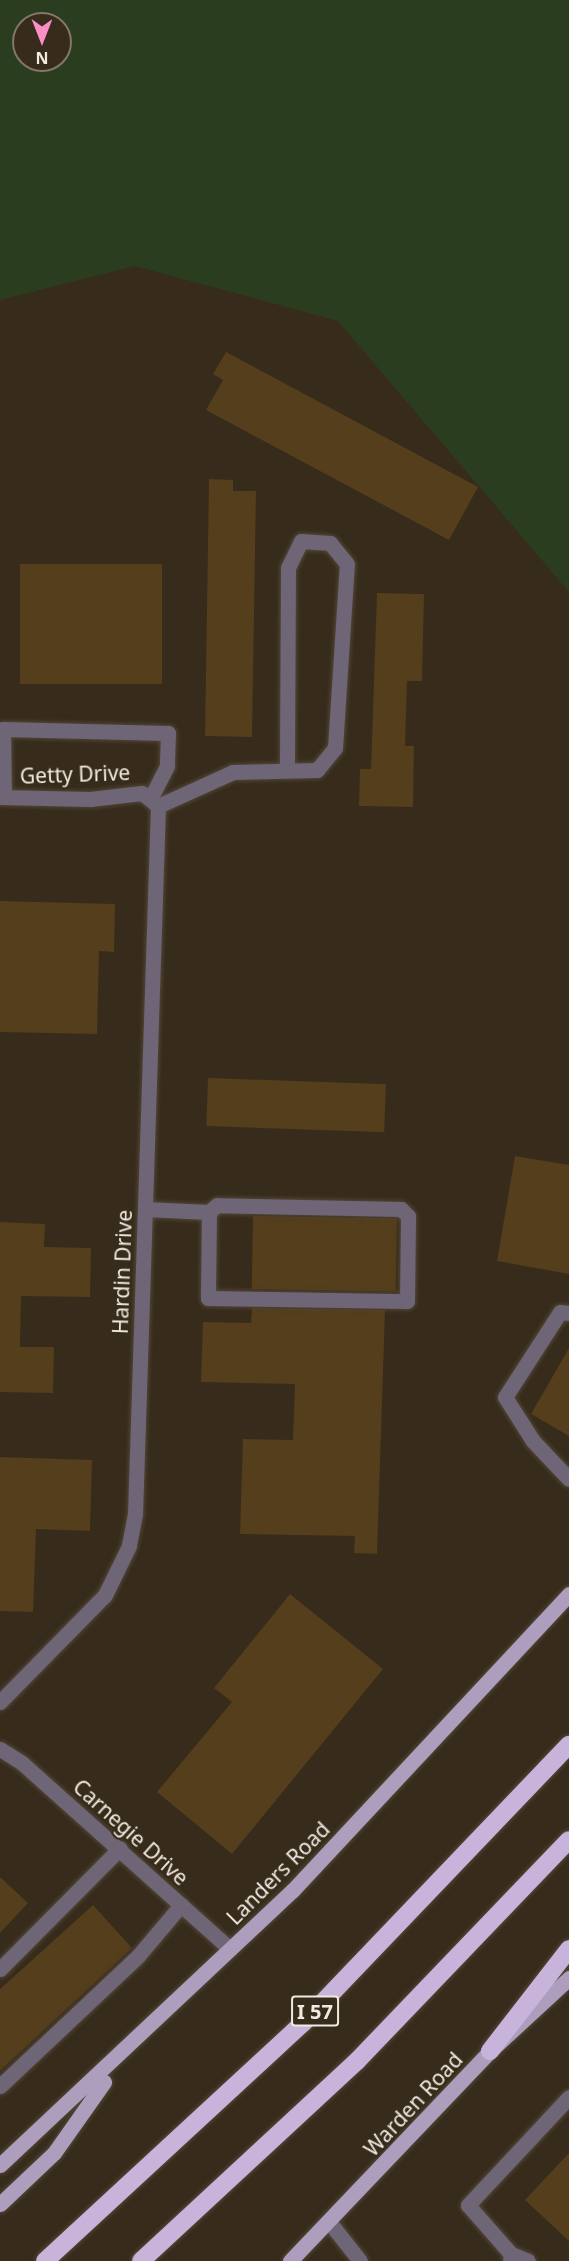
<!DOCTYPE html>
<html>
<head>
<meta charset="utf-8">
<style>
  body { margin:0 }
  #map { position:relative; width:569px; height:2261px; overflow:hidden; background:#372b1b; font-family:"Noto Sans",sans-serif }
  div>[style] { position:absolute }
  .green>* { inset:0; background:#2a3e1f }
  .building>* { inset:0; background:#543e1b; transform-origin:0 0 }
  .roads { filter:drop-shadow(0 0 2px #514637) drop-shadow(0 0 2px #514637) }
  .minor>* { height:15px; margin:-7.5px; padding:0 7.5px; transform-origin:7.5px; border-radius:7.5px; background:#6e6676 }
  .major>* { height:15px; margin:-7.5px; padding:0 7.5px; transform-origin:7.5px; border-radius:7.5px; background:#ae9ebe }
  .highway>* { height:18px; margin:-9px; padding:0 9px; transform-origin:9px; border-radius:9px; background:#c8b4db }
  span { translate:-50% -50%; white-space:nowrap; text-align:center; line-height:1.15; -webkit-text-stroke:4.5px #372b1b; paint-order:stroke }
  .shield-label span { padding:2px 4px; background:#372b1b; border:2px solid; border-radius:4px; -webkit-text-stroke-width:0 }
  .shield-label { font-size:20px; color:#f2e9e0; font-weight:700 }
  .street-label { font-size:21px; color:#f2e9e0 }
  .north { position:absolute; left:12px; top:12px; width:60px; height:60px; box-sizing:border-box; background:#372b1b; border:2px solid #82776a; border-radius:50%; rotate:180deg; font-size:16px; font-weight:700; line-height:24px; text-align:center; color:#f2e9e0 }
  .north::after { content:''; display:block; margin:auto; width:21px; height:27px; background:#fa8fc7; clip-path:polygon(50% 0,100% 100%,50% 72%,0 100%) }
</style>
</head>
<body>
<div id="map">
  <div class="green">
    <div style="clip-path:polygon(evenodd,0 0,569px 0,569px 592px,338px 321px,135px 266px,0 300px,0 0,24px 24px,60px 24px,60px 60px,24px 60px,24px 24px)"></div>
  </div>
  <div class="building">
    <div style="clip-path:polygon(226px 352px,478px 487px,449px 540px,206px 410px,223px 380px,213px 374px)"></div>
    <div style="clip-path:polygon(209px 479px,233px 480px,233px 491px,256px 491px,252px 737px,205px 736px)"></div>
    <div style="left:20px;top:564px;width:142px;height:120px"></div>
    <div style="clip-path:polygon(377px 593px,424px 594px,422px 681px,407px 681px,405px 746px,414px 746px,413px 807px,359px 806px,360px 769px,371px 769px)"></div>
    <div style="clip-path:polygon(0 901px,115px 904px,114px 952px,99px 951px,97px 1034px,0 1032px)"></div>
    <div style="left:208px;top:1078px;width:178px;height:48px;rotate:2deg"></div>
    <div style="clip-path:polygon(515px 1156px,569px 1165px,569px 1274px,497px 1261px)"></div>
    <div style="left:253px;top:1216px;width:144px;height:73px;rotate:1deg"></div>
    <div style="clip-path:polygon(0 1222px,45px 1224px,44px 1247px,91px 1248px,90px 1297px,21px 1296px,20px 1347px,54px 1347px,53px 1393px,0 1392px)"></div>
    <div style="clip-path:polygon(252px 1308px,385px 1310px,377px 1554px,354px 1553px,355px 1536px,240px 1534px,243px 1439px,293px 1440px,295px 1384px,201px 1382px,203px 1322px,251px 1323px)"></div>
    <div style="clip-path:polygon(569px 1348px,569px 1436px,531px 1414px)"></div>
    <div style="clip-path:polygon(0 1457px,92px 1460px,90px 1531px,36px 1529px,33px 1612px,0 1611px)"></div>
    <div style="clip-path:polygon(290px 1594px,383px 1669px,232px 1854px,157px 1792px,232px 1702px,214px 1688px)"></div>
    <div style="clip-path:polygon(0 1877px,28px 1903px,0 1933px)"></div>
    <div style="clip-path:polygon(93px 1905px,132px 1948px,0 2071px,0 1989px)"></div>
    <div style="clip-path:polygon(569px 2153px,569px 2241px,525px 2200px)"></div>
  </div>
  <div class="roads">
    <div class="minor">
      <div style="left:0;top:797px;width:90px;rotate:1.3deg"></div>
      <div style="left:90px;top:799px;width:52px;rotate:-6.6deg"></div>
      <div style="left:142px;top:793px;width:21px;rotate:39deg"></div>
      <div style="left:158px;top:806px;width:708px;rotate:91.86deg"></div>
      <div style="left:135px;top:1514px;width:33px;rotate:101deg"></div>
      <div style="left:129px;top:1546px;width:55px;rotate:116.1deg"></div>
      <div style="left:105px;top:1595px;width:150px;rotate:134.5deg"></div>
      <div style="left:4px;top:797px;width:68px;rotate:-90.8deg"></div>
      <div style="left:3px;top:729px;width:165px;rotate:1.4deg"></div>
      <div style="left:168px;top:733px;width:33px;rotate:92deg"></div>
      <div style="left:167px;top:766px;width:35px;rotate:117deg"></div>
      <div style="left:158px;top:806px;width:82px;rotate:-24.4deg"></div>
      <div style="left:233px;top:772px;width:84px;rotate:-1.4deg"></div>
      <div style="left:317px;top:770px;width:28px;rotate:-51deg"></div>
      <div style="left:335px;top:748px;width:184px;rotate:-86.3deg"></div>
      <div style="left:347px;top:564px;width:27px;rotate:-129deg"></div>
      <div style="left:330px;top:543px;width:29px;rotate:-176deg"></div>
      <div style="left:301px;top:541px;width:30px;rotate:116deg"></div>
      <div style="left:288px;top:568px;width:200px;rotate:90.3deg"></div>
      <div style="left:145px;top:1209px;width:64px;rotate:2.7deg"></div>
      <div style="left:209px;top:1212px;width:86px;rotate:90.7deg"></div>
      <div style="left:208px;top:1298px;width:199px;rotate:0.9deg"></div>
      <div style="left:407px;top:1301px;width:85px;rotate:-89.3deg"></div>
      <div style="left:408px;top:1216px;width:10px;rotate:-135deg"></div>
      <div style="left:401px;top:1209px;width:184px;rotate:-178.8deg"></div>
      <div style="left:217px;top:1205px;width:11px;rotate:139deg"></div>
      <div style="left:569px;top:1313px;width:9px;rotate:-174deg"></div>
      <div style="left:560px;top:1312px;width:101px;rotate:122.9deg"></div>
      <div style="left:505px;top:1397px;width:52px;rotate:57.5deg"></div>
      <div style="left:533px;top:1441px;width:52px;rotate:46.5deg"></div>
      <div style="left:0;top:1749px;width:26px;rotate:32deg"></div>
      <div style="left:22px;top:1763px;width:279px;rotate:41.8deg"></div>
      <div style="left:0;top:1969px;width:170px;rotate:-45.2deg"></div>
      <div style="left:0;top:2086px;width:190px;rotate:-43.3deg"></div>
      <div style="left:138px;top:1956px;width:67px;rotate:-49.9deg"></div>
      <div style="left:330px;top:2223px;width:48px;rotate:51.7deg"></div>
      <div style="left:511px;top:2254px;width:18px;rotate:22deg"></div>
      <div style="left:510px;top:2261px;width:7px;rotate:-82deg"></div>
      <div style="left:511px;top:2254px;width:65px;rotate:-131.3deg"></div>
      <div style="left:468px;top:2205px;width:148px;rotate:-46.9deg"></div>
    </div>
    <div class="major">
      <div style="left:0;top:2165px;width:402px;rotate:-43.2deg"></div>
      <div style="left:293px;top:1890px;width:405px;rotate:-47deg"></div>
      <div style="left:0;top:2204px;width:74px;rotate:-43.4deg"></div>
      <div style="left:54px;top:2153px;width:87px;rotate:-54.8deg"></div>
      <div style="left:290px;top:2261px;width:290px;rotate:-46.4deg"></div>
      <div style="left:490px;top:2051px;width:108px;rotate:-42.7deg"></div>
    </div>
    <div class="highway">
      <div style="left:490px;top:2051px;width:129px;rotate:-52.2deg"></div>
      <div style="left:45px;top:2261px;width:351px;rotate:-42.7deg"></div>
      <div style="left:303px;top:2023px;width:385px;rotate:-46.3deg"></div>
      <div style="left:141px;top:2261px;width:294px;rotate:-42.8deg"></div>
      <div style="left:357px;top:2061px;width:306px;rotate:-46.2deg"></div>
    </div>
  </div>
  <div class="shield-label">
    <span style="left:315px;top:2011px">I 57</span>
  </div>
  <div class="street-label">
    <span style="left:75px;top:774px;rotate:-2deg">Getty Drive</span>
    <span style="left:122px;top:1272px;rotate:-88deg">Hardin Drive</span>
    <span style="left:131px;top:1832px;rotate:42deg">Carnegie Drive</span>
    <span style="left:278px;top:1873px;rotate:-45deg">Landers Road</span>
    <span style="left:413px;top:2104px;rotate:-47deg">Warden Road</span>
  </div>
  <div class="north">N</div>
</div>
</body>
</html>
